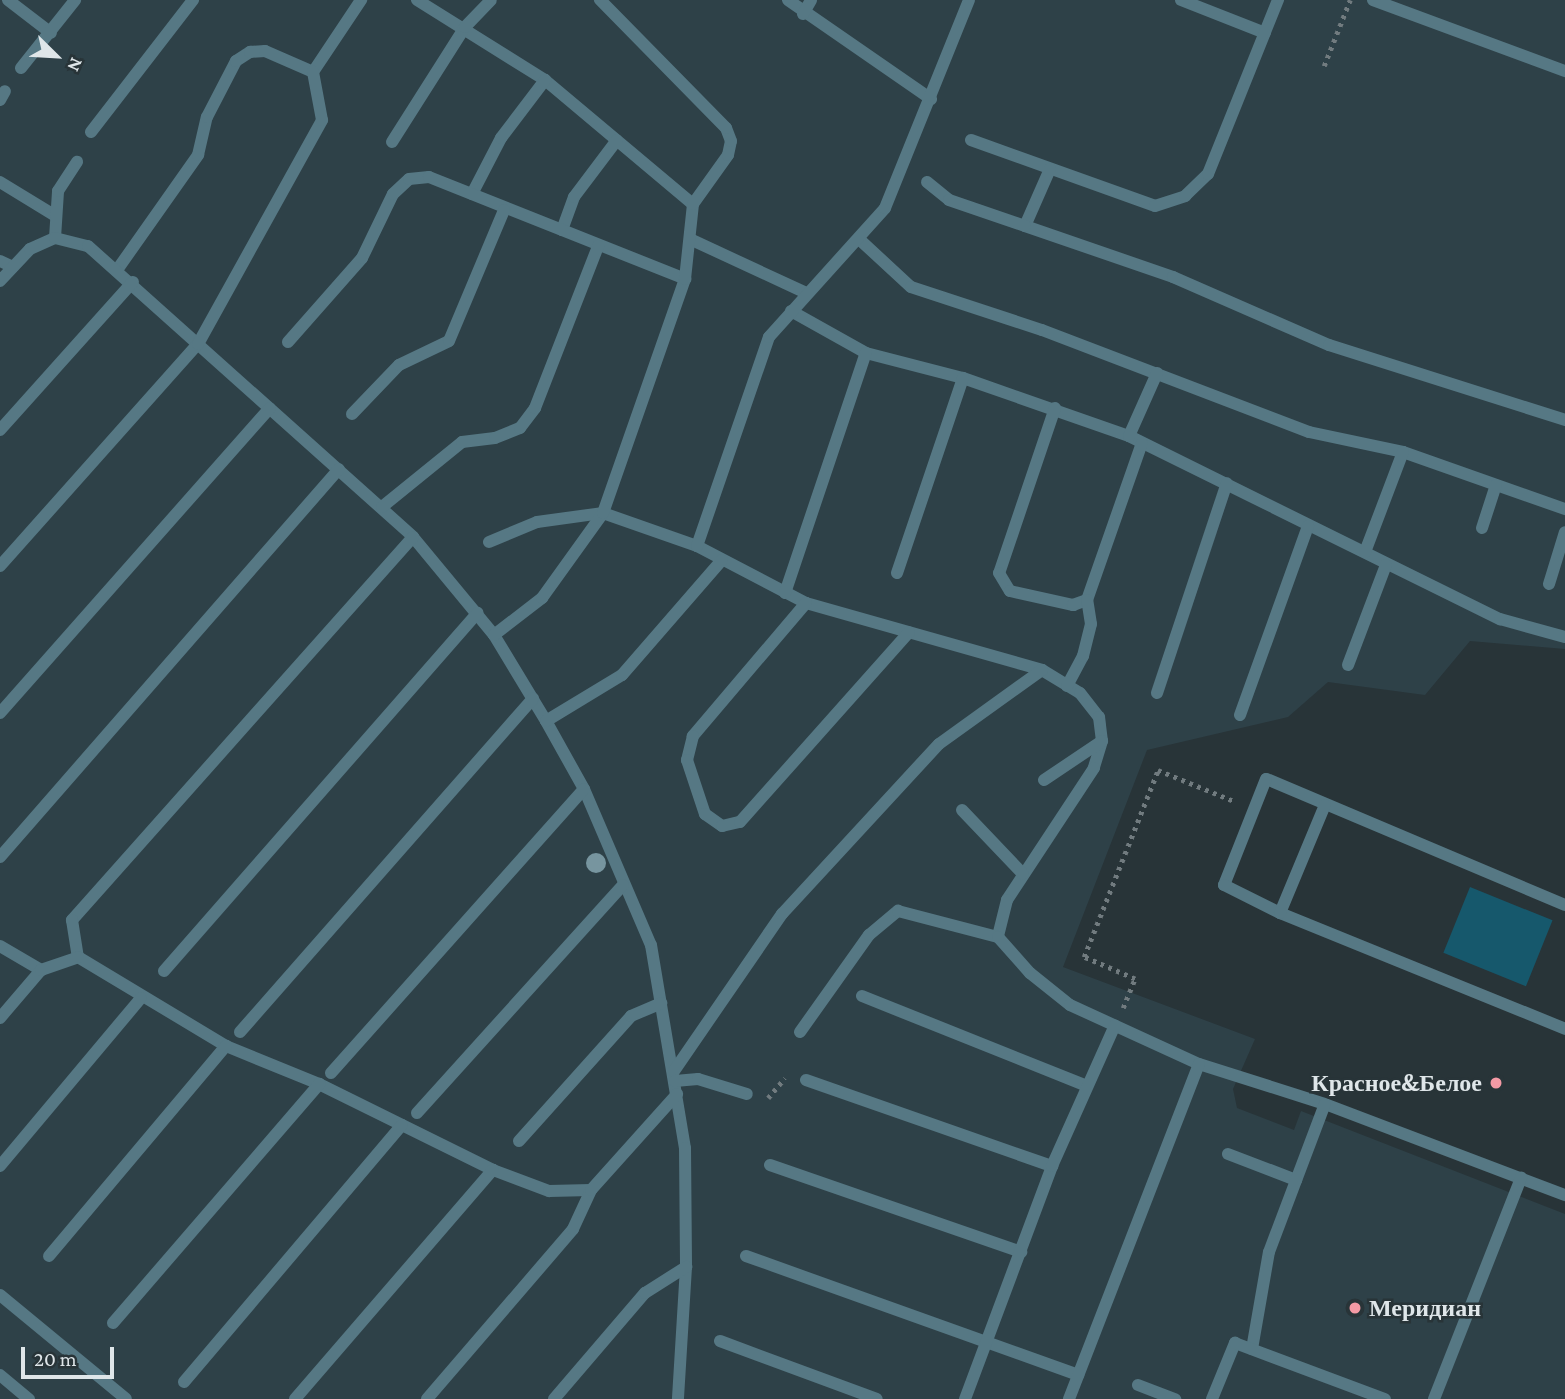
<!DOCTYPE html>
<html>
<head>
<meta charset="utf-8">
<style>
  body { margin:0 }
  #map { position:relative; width:1565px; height:1399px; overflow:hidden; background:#283438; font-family:"Crimson Pro",serif }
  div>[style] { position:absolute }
  .built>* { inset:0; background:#2e4148 }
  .green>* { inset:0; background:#16586c; transform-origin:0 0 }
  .path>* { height:4.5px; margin-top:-2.25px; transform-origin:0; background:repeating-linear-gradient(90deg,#717b7f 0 3.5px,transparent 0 8.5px) }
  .lane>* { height:12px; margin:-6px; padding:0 6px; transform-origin:6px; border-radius:6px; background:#567884 }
  .trees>* { width:20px; height:20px; margin:-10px; border-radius:50%; background:#77959f }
  .dots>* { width:19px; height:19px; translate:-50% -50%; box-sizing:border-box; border:4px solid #283438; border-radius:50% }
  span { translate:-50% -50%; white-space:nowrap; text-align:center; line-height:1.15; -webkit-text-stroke:5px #283438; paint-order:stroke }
  .poi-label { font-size:24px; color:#dfe6e9; font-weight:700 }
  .right { translate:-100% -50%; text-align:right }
  .left { translate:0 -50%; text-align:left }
  .north { position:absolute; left:21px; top:21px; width:70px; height:70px; -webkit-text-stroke:5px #283438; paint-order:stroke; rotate:114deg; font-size:19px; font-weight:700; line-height:28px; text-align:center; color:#dfe6e9 }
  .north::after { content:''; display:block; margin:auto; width:24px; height:32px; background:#dfe6e9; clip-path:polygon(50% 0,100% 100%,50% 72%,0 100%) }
  .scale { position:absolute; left:21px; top:1347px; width:93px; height:32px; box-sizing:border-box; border:4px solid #dfe6e9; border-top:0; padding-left:9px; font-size:21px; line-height:24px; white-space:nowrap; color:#dfe6e9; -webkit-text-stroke:5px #283438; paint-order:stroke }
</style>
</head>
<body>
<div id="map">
  <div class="built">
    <div style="clip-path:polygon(0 0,1565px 0,1565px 649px,1470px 641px,1425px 695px,1328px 682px,1288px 717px,1147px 750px,1063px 967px,1255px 1039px,1233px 1089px,1237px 1108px,1294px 1130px,1301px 1111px,1565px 1214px,1565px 1399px,0 1399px)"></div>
  </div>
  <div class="green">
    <div style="left:1470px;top:887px;width:89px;height:71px;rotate:22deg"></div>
  </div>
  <div class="path">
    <div style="left:1324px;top:66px;width:71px;rotate:-68.5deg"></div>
    <div style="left:1123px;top:1008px;width:31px;rotate:-68deg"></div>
    <div style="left:1135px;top:979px;width:56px;rotate:-156.7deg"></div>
    <div style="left:1084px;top:957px;width:201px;rotate:-68.4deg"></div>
    <div style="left:1158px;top:770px;width:82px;rotate:22.2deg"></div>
    <div style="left:768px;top:1098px;width:26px;rotate:-50deg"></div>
  </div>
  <div class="lane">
    <div style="left:8px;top:0;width:54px;rotate:37.5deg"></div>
    <div style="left:417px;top:0;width:151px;rotate:32deg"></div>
    <div style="left:545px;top:80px;width:193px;rotate:40deg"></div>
    <div style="left:788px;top:0;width:174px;rotate:34.7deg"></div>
    <div style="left:1181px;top:0;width:90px;rotate:21.4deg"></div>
    <div style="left:1373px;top:0;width:205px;rotate:20.3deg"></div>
    <div style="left:803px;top:14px;width:16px;rotate:-60deg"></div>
    <div style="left:21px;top:68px;width:87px;rotate:-51.5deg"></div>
    <div style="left:0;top:100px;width:10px;rotate:-61deg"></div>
    <div style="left:91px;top:132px;width:167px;rotate:-52.3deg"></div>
    <div style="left:971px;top:140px;width:195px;rotate:19.7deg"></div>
    <div style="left:1155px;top:206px;width:32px;rotate:-18deg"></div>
    <div style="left:1185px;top:196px;width:32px;rotate:-44deg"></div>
    <div style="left:1208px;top:174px;width:188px;rotate:-68.1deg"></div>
    <div style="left:392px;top:142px;width:136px;rotate:-57.6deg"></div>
    <div style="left:465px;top:27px;width:37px;rotate:-46deg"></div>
    <div style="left:1050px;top:169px;width:62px;rotate:113.7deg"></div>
    <div style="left:1025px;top:226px;width:157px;rotate:19deg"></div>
    <div style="left:1173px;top:277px;width:170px;rotate:23.6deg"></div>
    <div style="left:1329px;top:345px;width:248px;rotate:17.6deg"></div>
    <div style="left:0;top:182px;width:63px;rotate:31.4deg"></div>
    <div style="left:927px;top:182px;width:28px;rotate:39deg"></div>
    <div style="left:949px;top:200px;width:80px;rotate:18.9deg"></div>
    <div style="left:472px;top:194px;width:63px;rotate:-62.6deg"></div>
    <div style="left:501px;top:138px;width:73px;rotate:-52.8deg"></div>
    <div style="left:562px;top:230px;width:35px;rotate:-70deg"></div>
    <div style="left:574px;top:197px;width:71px;rotate:-53deg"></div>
    <div style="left:55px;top:238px;width:47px;rotate:-86.3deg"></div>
    <div style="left:58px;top:191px;width:35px;rotate:-57deg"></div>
    <div style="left:692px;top:240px;width:126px;rotate:24.9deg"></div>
    <div style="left:860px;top:240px;width:69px;rotate:42.7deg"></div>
    <div style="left:911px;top:287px;width:138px;rotate:18.2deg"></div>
    <div style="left:1042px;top:330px;width:286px;rotate:20.9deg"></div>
    <div style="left:1309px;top:432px;width:96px;rotate:12deg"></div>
    <div style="left:1403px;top:452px;width:172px;rotate:19.4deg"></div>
    <div style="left:0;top:261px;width:14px;rotate:25deg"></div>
    <div style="left:117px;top:270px;width:141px;rotate:-54.8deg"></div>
    <div style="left:198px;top:155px;width:39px;rotate:-77deg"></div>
    <div style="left:207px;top:117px;width:63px;rotate:-62.6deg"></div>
    <div style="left:236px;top:61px;width:17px;rotate:-33deg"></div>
    <div style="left:250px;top:52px;width:15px;rotate:-4deg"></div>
    <div style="left:265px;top:51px;width:52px;rotate:23.6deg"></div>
    <div style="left:313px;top:72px;width:87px;rotate:-56.3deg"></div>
    <div style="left:0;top:281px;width:44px;rotate:-46.8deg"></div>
    <div style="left:30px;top:249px;width:27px;rotate:-24deg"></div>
    <div style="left:55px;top:238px;width:34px;rotate:14deg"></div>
    <div style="left:88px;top:246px;width:436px;rotate:41.8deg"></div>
    <div style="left:413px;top:537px;width:127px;rotate:50.4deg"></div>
    <div style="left:494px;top:635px;width:100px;rotate:58.8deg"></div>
    <div style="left:546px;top:721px;width:78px;rotate:60.8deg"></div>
    <div style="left:584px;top:789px;width:170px;rotate:66.8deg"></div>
    <div style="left:651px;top:945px;width:206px;rotate:80.5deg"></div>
    <div style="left:685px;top:1148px;width:119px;rotate:89.5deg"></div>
    <div style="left:686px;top:1267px;width:132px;rotate:93.5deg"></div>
    <div style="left:791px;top:311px;width:86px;rotate:29.2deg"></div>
    <div style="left:866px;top:353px;width:100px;rotate:14.5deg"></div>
    <div style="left:963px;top:378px;width:176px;rotate:19.3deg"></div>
    <div style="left:1129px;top:436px;width:414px;rotate:26.3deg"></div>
    <div style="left:1500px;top:619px;width:67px;rotate:15.5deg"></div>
    <div style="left:288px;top:342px;width:112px;rotate:-48.6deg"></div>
    <div style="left:362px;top:258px;width:71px;rotate:-64.2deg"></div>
    <div style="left:393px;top:194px;width:22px;rotate:-43deg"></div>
    <div style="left:409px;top:179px;width:20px;rotate:-6deg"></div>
    <div style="left:429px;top:177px;width:276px;rotate:21.7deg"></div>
    <div style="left:1055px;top:408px;width:174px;rotate:108.7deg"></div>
    <div style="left:999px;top:573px;width:21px;rotate:59deg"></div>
    <div style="left:1010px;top:591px;width:65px;rotate:12.5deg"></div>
    <div style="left:1073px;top:605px;width:15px;rotate:-20deg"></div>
    <div style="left:1087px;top:600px;width:166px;rotate:-70.7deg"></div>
    <div style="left:352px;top:414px;width:68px;rotate:-46.2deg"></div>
    <div style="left:399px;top:365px;width:55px;rotate:-25.6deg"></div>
    <div style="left:449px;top:341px;width:142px;rotate:-67.2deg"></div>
    <div style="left:0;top:430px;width:199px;rotate:-48.1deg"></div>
    <div style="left:1129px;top:436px;width:69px;rotate:-66deg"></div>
    <div style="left:382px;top:507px;width:103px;rotate:-39.1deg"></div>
    <div style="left:462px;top:442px;width:33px;rotate:-7deg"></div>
    <div style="left:495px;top:438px;width:27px;rotate:-22deg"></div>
    <div style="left:520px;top:428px;width:25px;rotate:-53deg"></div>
    <div style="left:535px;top:408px;width:174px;rotate:-68.7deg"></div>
    <div style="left:1482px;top:528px;width:45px;rotate:-72deg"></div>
    <div style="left:413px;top:537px;width:513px;rotate:131.68deg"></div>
    <div style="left:72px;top:920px;width:37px;rotate:81deg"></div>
    <div style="left:78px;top:957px;width:173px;rotate:31deg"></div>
    <div style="left:226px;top:1046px;width:100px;rotate:22.2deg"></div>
    <div style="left:319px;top:1084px;width:194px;rotate:26.3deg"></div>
    <div style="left:493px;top:1170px;width:60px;rotate:20.6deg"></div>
    <div style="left:549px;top:1191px;width:42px;rotate:-1.4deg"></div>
    <div style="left:489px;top:542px;width:52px;rotate:-22.6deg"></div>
    <div style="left:537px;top:522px;width:67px;rotate:-7.8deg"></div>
    <div style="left:603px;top:513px;width:100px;rotate:19.3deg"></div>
    <div style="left:697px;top:546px;width:123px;rotate:27.6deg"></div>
    <div style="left:806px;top:603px;width:245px;rotate:15.8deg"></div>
    <div style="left:1042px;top:670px;width:44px;rotate:31.2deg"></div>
    <div style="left:1080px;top:693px;width:31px;rotate:52deg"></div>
    <div style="left:1099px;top:717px;width:24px;rotate:83deg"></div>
    <div style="left:1102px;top:741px;width:28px;rotate:107deg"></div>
    <div style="left:1094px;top:768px;width:158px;rotate:123.4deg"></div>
    <div style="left:1007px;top:900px;width:38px;rotate:104deg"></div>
    <div style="left:697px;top:546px;width:221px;rotate:-71deg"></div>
    <div style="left:769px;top:337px;width:173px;rotate:-48deg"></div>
    <div style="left:885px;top:208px;width:224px;rotate:-68deg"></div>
    <div style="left:1365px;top:552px;width:107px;rotate:-69.2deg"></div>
    <div style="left:0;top:566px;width:297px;rotate:-48.3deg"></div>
    <div style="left:198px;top:344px;width:256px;rotate:-61deg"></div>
    <div style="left:322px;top:120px;width:49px;rotate:-100.6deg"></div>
    <div style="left:897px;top:573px;width:206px;rotate:-71.3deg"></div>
    <div style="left:1549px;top:584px;width:54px;rotate:-72.9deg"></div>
    <div style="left:785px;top:593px;width:253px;rotate:-71.4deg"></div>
    <div style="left:806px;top:603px;width:175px;rotate:130.4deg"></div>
    <div style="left:693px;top:736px;width:25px;rotate:104deg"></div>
    <div style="left:687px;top:760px;width:57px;rotate:71.6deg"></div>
    <div style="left:705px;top:814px;width:21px;rotate:35deg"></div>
    <div style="left:722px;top:826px;width:18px;rotate:-13deg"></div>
    <div style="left:740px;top:822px;width:254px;rotate:-48.3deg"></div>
    <div style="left:494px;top:635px;width:61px;rotate:-37.6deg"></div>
    <div style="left:542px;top:598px;width:105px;rotate:-54.3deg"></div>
    <div style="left:603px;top:513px;width:248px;rotate:-70.7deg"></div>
    <div style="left:685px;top:279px;width:75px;rotate:-83.9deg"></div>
    <div style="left:693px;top:204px;width:60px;rotate:-54.5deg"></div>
    <div style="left:728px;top:155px;width:14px;rotate:-78deg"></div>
    <div style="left:731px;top:141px;width:14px;rotate:-111deg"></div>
    <div style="left:726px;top:128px;width:180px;rotate:-134.5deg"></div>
    <div style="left:1348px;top:665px;width:107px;rotate:-69.2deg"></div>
    <div style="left:1067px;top:686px;width:34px;rotate:-62deg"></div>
    <div style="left:1083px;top:656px;width:33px;rotate:-76deg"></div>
    <div style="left:1091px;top:624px;width:24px;rotate:-99deg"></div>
    <div style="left:1157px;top:693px;width:221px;rotate:-71.6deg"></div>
    <div style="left:0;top:713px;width:407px;rotate:-48.5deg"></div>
    <div style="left:1240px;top:715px;width:201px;rotate:-70.2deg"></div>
    <div style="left:546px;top:721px;width:89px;rotate:-31.2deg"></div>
    <div style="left:622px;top:675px;width:152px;rotate:-49deg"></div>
    <div style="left:1044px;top:780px;width:70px;rotate:-33.9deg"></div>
    <div style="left:962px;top:810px;width:88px;rotate:46.4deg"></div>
    <div style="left:0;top:857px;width:515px;rotate:-48.86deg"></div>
    <div style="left:1565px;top:905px;width:324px;rotate:-157.1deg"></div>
    <div style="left:1266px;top:779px;width:114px;rotate:111.6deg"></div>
    <div style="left:1224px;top:885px;width:63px;rotate:26.6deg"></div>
    <div style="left:1280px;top:913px;width:308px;rotate:22.1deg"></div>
    <div style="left:1280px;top:913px;width:117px;rotate:-67.4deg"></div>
    <div style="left:0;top:946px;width:48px;rotate:30.3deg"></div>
    <div style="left:164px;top:971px;width:476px;rotate:-48.8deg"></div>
    <div style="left:862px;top:996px;width:242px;rotate:21.8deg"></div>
    <div style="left:0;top:1018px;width:63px;rotate:-49.5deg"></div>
    <div style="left:41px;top:970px;width:39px;rotate:-19deg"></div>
    <div style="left:240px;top:1032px;width:444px;rotate:-48.7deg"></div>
    <div style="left:800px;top:1032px;width:119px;rotate:-54.6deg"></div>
    <div style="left:869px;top:935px;width:38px;rotate:-40deg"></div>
    <div style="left:898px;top:911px;width:103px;rotate:14.6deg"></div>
    <div style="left:998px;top:937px;width:48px;rotate:48.4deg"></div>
    <div style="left:1030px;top:973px;width:51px;rotate:38.7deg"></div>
    <div style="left:1070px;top:1005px;width:142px;rotate:24.6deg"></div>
    <div style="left:1199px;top:1064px;width:132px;rotate:17.6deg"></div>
    <div style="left:1325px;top:1104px;width:257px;rotate:20.8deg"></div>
    <div style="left:674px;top:1071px;width:191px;rotate:-55.5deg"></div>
    <div style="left:782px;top:914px;width:231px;rotate:-47.3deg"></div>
    <div style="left:939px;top:744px;width:127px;rotate:-35.7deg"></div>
    <div style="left:331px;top:1073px;width:380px;rotate:-48.3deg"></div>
    <div style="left:806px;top:1080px;width:261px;rotate:19.3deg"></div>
    <div style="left:675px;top:1081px;width:23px;rotate:-5deg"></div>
    <div style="left:698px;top:1079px;width:51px;rotate:17deg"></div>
    <div style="left:417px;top:1113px;width:307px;rotate:-47.9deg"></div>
    <div style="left:519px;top:1141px;width:168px;rotate:-48.1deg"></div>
    <div style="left:631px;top:1016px;width:33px;rotate:-23deg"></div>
    <div style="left:1228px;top:1154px;width:73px;rotate:20.9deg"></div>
    <div style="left:770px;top:1165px;width:266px;rotate:19.1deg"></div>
    <div style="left:0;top:1166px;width:219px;rotate:-50deg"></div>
    <div style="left:49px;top:1256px;width:275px;rotate:-49.9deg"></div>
    <div style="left:746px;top:1256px;width:353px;rotate:19.7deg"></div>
    <div style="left:0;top:1295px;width:163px;rotate:39.5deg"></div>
    <div style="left:113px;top:1323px;width:316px;rotate:-49.2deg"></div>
    <div style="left:720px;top:1341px;width:167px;rotate:20.3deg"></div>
    <div style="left:1252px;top:1349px;width:98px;rotate:-80.1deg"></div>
    <div style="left:1269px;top:1252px;width:158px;rotate:-69.3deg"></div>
    <div style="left:0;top:1375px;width:38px;rotate:40deg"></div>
    <div style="left:184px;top:1382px;width:337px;rotate:-49.7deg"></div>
    <div style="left:1138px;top:1385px;width:40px;rotate:21deg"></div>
    <div style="left:295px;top:1399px;width:303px;rotate:-49.2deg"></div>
    <div style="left:427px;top:1399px;width:224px;rotate:-49.3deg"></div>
    <div style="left:573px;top:1229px;width:43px;rotate:-65.2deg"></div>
    <div style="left:591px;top:1190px;width:129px;rotate:-48.1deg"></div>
    <div style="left:554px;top:1399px;width:140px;rotate:-49.4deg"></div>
    <div style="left:645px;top:1293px;width:49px;rotate:-32.4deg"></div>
    <div style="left:965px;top:1399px;width:249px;rotate:-69.5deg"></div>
    <div style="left:1052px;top:1166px;width:154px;rotate:-65.9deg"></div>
    <div style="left:1069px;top:1399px;width:359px;rotate:-68.8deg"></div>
    <div style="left:1212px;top:1399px;width:61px;rotate:-67.7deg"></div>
    <div style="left:1235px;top:1343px;width:160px;rotate:20.5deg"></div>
    <div style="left:1434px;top:1399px;width:238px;rotate:-68.5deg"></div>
  </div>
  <div class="trees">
    <div style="left:596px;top:863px"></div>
  </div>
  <div class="dots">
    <div style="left:1496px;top:1083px;background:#f49aa5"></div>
    <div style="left:1355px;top:1308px;background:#f49aa5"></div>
  </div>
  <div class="poi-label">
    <span class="right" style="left:1482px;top:1083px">Красное&amp;Белое</span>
    <span class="left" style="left:1369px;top:1308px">Меридиан</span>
  </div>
  <div class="north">N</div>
  <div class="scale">20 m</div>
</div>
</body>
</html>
